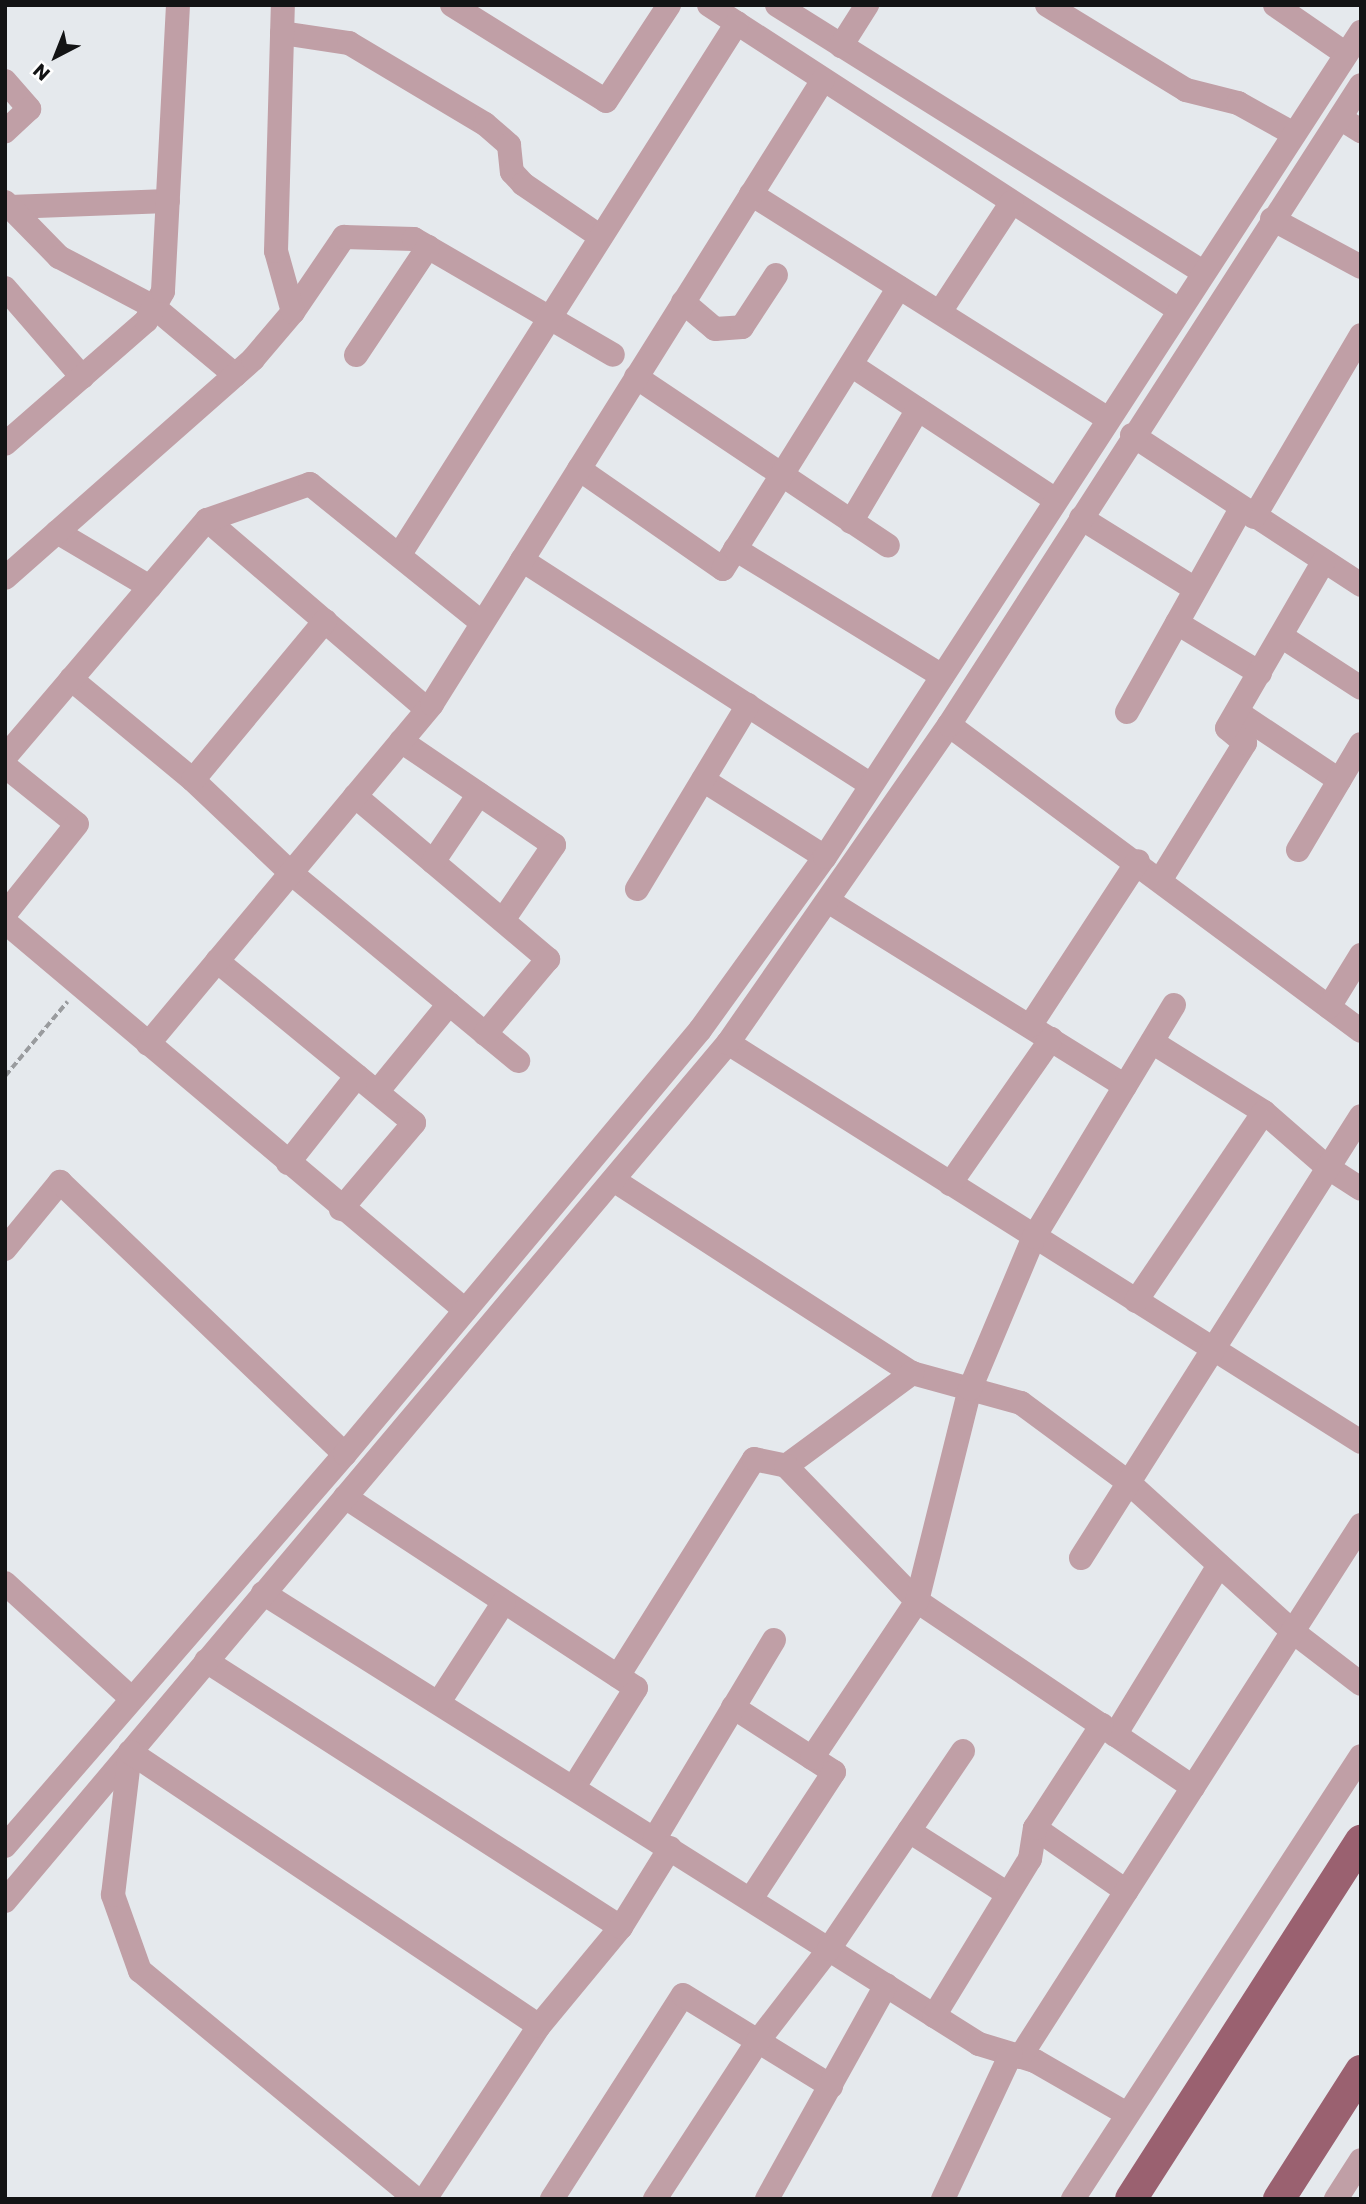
<!DOCTYPE html>
<html>
<head>
<meta charset="utf-8">
<style>
  body { margin:0 }
  #map { position:relative; width:1366px; height:2204px; overflow:hidden; background:#e5e9ed; font-family:Poppins,sans-serif }
  div>[style] { position:absolute }
  .path>* { height:3.5px; margin-top:-1.75px; transform-origin:0; background:repeating-linear-gradient(90deg,#999b9e 0 7px,transparent 0 10.5px) }
  .minor>* { height:24px; margin:-12px; padding:0 12px; transform-origin:12px; border-radius:12px; background:#c09fa6 }
  .major>* { height:32px; margin:-16px; padding:0 16px; transform-origin:16px; border-radius:16px; background:#9a6170 }
  span { translate:-50% -50%; white-space:nowrap; text-align:center; line-height:1.15; -webkit-text-stroke:6px #fff; paint-order:stroke }
  .frame { position:absolute; inset:0; border:7px solid #131415; pointer-events:none }
  .north { position:absolute; left:21px; top:21px; width:70px; height:70px; -webkit-text-stroke:5px #fff; paint-order:stroke; rotate:222deg; font-size:19px; font-weight:700; line-height:28px; text-align:center; color:#131415 }
  .north::after { content:''; display:block; margin:auto; width:24px; height:32px; background:#131415; clip-path:polygon(50% 0,100% 100%,50% 72%,0 100%) }
</style>
</head>
<body>
<div id="map">
  <div class="path">
    <div style="left:5px;top:1076px;width:97px;rotate:-50deg"></div>
  </div>
  <div class="minor">
    <div style="left:452px;top:5px;width:181px;rotate:31.9deg"></div>
    <div style="left:606px;top:101px;width:115px;rotate:-56.7deg"></div>
    <div style="left:709px;top:5px;width:560px;rotate:32.98deg"></div>
    <div style="left:777px;top:5px;width:503px;rotate:32.08deg"></div>
    <div style="left:1047px;top:5px;width:163px;rotate:31.4deg"></div>
    <div style="left:1186px;top:90px;width:54px;rotate:14deg"></div>
    <div style="left:1238px;top:103px;width:64px;rotate:29deg"></div>
    <div style="left:1275px;top:5px;width:86px;rotate:34.6deg"></div>
    <div style="left:282px;top:33px;width:68px;rotate:8.5deg"></div>
    <div style="left:349px;top:43px;width:158px;rotate:30.8deg"></div>
    <div style="left:485px;top:124px;width:32px;rotate:41deg"></div>
    <div style="left:509px;top:145px;width:27px;rotate:84deg"></div>
    <div style="left:512px;top:172px;width:16px;rotate:47deg"></div>
    <div style="left:523px;top:184px;width:94px;rotate:34.2deg"></div>
    <div style="left:841px;top:46px;width:49px;rotate:-57.6deg"></div>
    <div style="left:5px;top:81px;width:37px;rotate:49deg"></div>
    <div style="left:29px;top:109px;width:33px;rotate:137deg"></div>
    <div style="left:1340px;top:118px;width:25px;rotate:32deg"></div>
    <div style="left:751px;top:194px;width:421px;rotate:32.2deg"></div>
    <div style="left:5px;top:202px;width:7px;rotate:45deg"></div>
    <div style="left:10px;top:207px;width:158px;rotate:-2.2deg"></div>
    <div style="left:10px;top:207px;width:70px;rotate:45.6deg"></div>
    <div style="left:59px;top:257px;width:107px;rotate:27.8deg"></div>
    <div style="left:154px;top:307px;width:106px;rotate:40deg"></div>
    <div style="left:1272px;top:219px;width:101px;rotate:28.3deg"></div>
    <div style="left:5px;top:288px;width:118px;rotate:49.1deg"></div>
    <div style="left:683px;top:302px;width:42px;rotate:40.2deg"></div>
    <div style="left:715px;top:329px;width:27px;rotate:-4deg"></div>
    <div style="left:742px;top:327px;width:62px;rotate:-56.8deg"></div>
    <div style="left:293px;top:312px;width:91px;rotate:-55.8deg"></div>
    <div style="left:344px;top:237px;width:70px;rotate:1.6deg"></div>
    <div style="left:414px;top:239px;width:230px;rotate:30.2deg"></div>
    <div style="left:940px;top:312px;width:131px;rotate:-56.8deg"></div>
    <div style="left:356px;top:355px;width:130px;rotate:-56.3deg"></div>
    <div style="left:851px;top:365px;width:243px;rotate:33.4deg"></div>
    <div style="left:636px;top:377px;width:303px;rotate:33.8deg"></div>
    <div style="left:1132px;top:435px;width:274px;rotate:33.2deg"></div>
    <div style="left:5px;top:444px;width:187px;rotate:-41.1deg"></div>
    <div style="left:146px;top:321px;width:34px;rotate:-60deg"></div>
    <div style="left:163px;top:291px;width:286px;rotate:-87deg"></div>
    <div style="left:579px;top:469px;width:175px;rotate:34.8deg"></div>
    <div style="left:723px;top:569px;width:332px;rotate:-58deg"></div>
    <div style="left:1254px;top:517px;width:211px;rotate:-59.5deg"></div>
    <div style="left:1081px;top:518px;width:134px;rotate:31.9deg"></div>
    <div style="left:207px;top:520px;width:290px;rotate:40.7deg"></div>
    <div style="left:851px;top:522px;width:131px;rotate:-59.3deg"></div>
    <div style="left:57px;top:532px;width:108px;rotate:30.6deg"></div>
    <div style="left:735px;top:549px;width:243px;rotate:31.5deg"></div>
    <div style="left:400px;top:554px;width:629px;rotate:-57.6deg"></div>
    <div style="left:522px;top:560px;width:414px;rotate:32.8deg"></div>
    <div style="left:5px;top:578px;width:331px;rotate:-41.4deg"></div>
    <div style="left:253px;top:359px;width:62px;rotate:-49.6deg"></div>
    <div style="left:293px;top:312px;width:63px;rotate:-105.6deg"></div>
    <div style="left:276px;top:251px;width:246px;rotate:-88.4deg"></div>
    <div style="left:1177px;top:623px;width:97px;rotate:31.1deg"></div>
    <div style="left:1281px;top:636px;width:95px;rotate:33deg"></div>
    <div style="left:71px;top:679px;width:158px;rotate:39.6deg"></div>
    <div style="left:193px;top:780px;width:135px;rotate:43.5deg"></div>
    <div style="left:291px;top:873px;width:295px;rotate:39.6deg"></div>
    <div style="left:1127px;top:712px;width:233px;rotate:-60.7deg"></div>
    <div style="left:1237px;top:712px;width:123px;rotate:33.7deg"></div>
    <div style="left:949px;top:725px;width:513px;rotate:36.6deg"></div>
    <div style="left:401px;top:741px;width:185px;rotate:34.2deg"></div>
    <div style="left:554px;top:845px;width:91px;rotate:124.2deg"></div>
    <div style="left:5px;top:757px;width:311px;rotate:-49.6deg"></div>
    <div style="left:207px;top:520px;width:109px;rotate:-19.3deg"></div>
    <div style="left:310px;top:484px;width:221px;rotate:38.9deg"></div>
    <div style="left:5px;top:766px;width:92px;rotate:38.9deg"></div>
    <div style="left:77px;top:824px;width:115px;rotate:128.7deg"></div>
    <div style="left:193px;top:780px;width:207px;rotate:-50.3deg"></div>
    <div style="left:703px;top:780px;width:144px;rotate:32.3deg"></div>
    <div style="left:355px;top:796px;width:253px;rotate:40.2deg"></div>
    <div style="left:548px;top:959px;width:98px;rotate:130deg"></div>
    <div style="left:1298px;top:850px;width:123px;rotate:-59.3deg"></div>
    <div style="left:433px;top:862px;width:82px;rotate:-55.9deg"></div>
    <div style="left:1161px;top:879px;width:160px;rotate:-58.3deg"></div>
    <div style="left:1245px;top:743px;width:23px;rotate:-140deg"></div>
    <div style="left:1227px;top:728px;width:193px;rotate:-59.9deg"></div>
    <div style="left:637px;top:889px;width:215px;rotate:-58.9deg"></div>
    <div style="left:828px;top:901px;width:350px;rotate:31.9deg"></div>
    <div style="left:5px;top:922px;width:602px;rotate:40.15deg"></div>
    <div style="left:217px;top:961px;width:255px;rotate:39.4deg"></div>
    <div style="left:414px;top:1123px;width:113px;rotate:130.3deg"></div>
    <div style="left:1329px;top:1007px;width:61px;rotate:-58.4deg"></div>
    <div style="left:1030px;top:1026px;width:197px;rotate:-56.8deg"></div>
    <div style="left:1152px;top:1042px;width:132px;rotate:32deg"></div>
    <div style="left:1264px;top:1112px;width:84px;rotate:41.1deg"></div>
    <div style="left:1327px;top:1167px;width:40px;rotate:32.9deg"></div>
    <div style="left:728px;top:1043px;width:748px;rotate:32.22deg"></div>
    <div style="left:148px;top:1044px;width:443px;rotate:-50.1deg"></div>
    <div style="left:432px;top:704px;width:736px;rotate:-57.93deg"></div>
    <div style="left:377px;top:1092px;width:114px;rotate:-50.7deg"></div>
    <div style="left:288px;top:1163px;width:111px;rotate:-51.6deg"></div>
    <div style="left:615px;top:1181px;width:354px;rotate:32.9deg"></div>
    <div style="left:912px;top:1373px;width:113px;rotate:15.4deg"></div>
    <div style="left:1021px;top:1403px;width:134px;rotate:36.5deg"></div>
    <div style="left:1129px;top:1483px;width:220px;rotate:42.2deg"></div>
    <div style="left:1292px;top:1631px;width:87px;rotate:37.5deg"></div>
    <div style="left:950px;top:1184px;width:177px;rotate:-55.1deg"></div>
    <div style="left:5px;top:1249px;width:87px;rotate:-50.6deg"></div>
    <div style="left:60px;top:1182px;width:394px;rotate:43.7deg"></div>
    <div style="left:1136px;top:1301px;width:228px;rotate:-55.9deg"></div>
    <div style="left:786px;top:1466px;width:157px;rotate:-36.4deg"></div>
    <div style="left:345px;top:1497px;width:348px;rotate:33.3deg"></div>
    <div style="left:636px;top:1688px;width:117px;rotate:122.1deg"></div>
    <div style="left:1081px;top:1558px;width:523px;rotate:-57.65deg"></div>
    <div style="left:5px;top:1583px;width:169px;rotate:42.4deg"></div>
    <div style="left:263px;top:1593px;width:846px;rotate:32.21deg"></div>
    <div style="left:979px;top:2044px;width:59px;rotate:16.9deg"></div>
    <div style="left:1035px;top:2061px;width:106px;rotate:29.9deg"></div>
    <div style="left:206px;top:1661px;width:493px;rotate:32.7deg"></div>
    <div style="left:618px;top:1676px;width:256px;rotate:-57.9deg"></div>
    <div style="left:754px;top:1459px;width:33px;rotate:12deg"></div>
    <div style="left:786px;top:1466px;width:188px;rotate:45.9deg"></div>
    <div style="left:917px;top:1601px;width:333px;rotate:34deg"></div>
    <div style="left:439px;top:1702px;width:119px;rotate:-57deg"></div>
    <div style="left:733px;top:1707px;width:120px;rotate:32.8deg"></div>
    <div style="left:834px;top:1772px;width:152px;rotate:123.2deg"></div>
    <div style="left:1115px;top:1735px;width:199px;rotate:-58.5deg"></div>
    <div style="left:812px;top:1758px;width:189px;rotate:-56.2deg"></div>
    <div style="left:917px;top:1601px;width:219px;rotate:-76deg"></div>
    <div style="left:970px;top:1389px;width:165px;rotate:-67.2deg"></div>
    <div style="left:1034px;top:1237px;width:271px;rotate:-58.9deg"></div>
    <div style="left:1035px;top:1828px;width:111px;rotate:34.7deg"></div>
    <div style="left:909px;top:1831px;width:117px;rotate:32.5deg"></div>
    <div style="left:655px;top:1838px;width:231px;rotate:-59deg"></div>
    <div style="left:5px;top:1846px;width:519px;rotate:-49.06deg"></div>
    <div style="left:345px;top:1454px;width:553px;rotate:-50.06deg"></div>
    <div style="left:700px;top:1030px;width:213px;rotate:-54.2deg"></div>
    <div style="left:825px;top:857px;width:984px;rotate:-56.99deg"></div>
    <div style="left:5px;top:1901px;width:1122px;rotate:-49.88deg"></div>
    <div style="left:728px;top:1043px;width:387px;rotate:-55.2deg"></div>
    <div style="left:949px;top:725px;width:761px;rotate:-57.23deg"></div>
    <div style="left:934px;top:2016px;width:184px;rotate:-58.6deg"></div>
    <div style="left:1030px;top:1859px;width:31px;rotate:-81deg"></div>
    <div style="left:1035px;top:1828px;width:123px;rotate:-57deg"></div>
    <div style="left:1020px;top:2057px;width:632px;rotate:-57.34deg"></div>
    <div style="left:416px;top:2199px;width:358px;rotate:-140.4deg"></div>
    <div style="left:140px;top:1971px;width:81px;rotate:-109.6deg"></div>
    <div style="left:113px;top:1895px;width:144px;rotate:-83.2deg"></div>
    <div style="left:130px;top:1752px;width:492px;rotate:33.8deg"></div>
    <div style="left:425px;top:2199px;width:207px;rotate:-56.6deg"></div>
    <div style="left:539px;top:2026px;width:129px;rotate:-50.4deg"></div>
    <div style="left:621px;top:1927px;width:93px;rotate:-58.2deg"></div>
    <div style="left:552px;top:2199px;width:242px;rotate:-57.3deg"></div>
    <div style="left:683px;top:1995px;width:174px;rotate:31.6deg"></div>
    <div style="left:655px;top:2199px;width:189px;rotate:-56.9deg"></div>
    <div style="left:758px;top:2041px;width:116px;rotate:-52.3deg"></div>
    <div style="left:829px;top:1949px;width:239px;rotate:-55.9deg"></div>
    <div style="left:767px;top:2199px;width:245px;rotate:-60.9deg"></div>
    <div style="left:943px;top:2199px;width:160px;rotate:-64.9deg"></div>
    <div style="left:1073px;top:2199px;width:528px;rotate:-56.97deg"></div>
    <div style="left:1336px;top:2199px;width:46px;rotate:-57.3deg"></div>
  </div>
  <div class="major">
    <div style="left:1131px;top:2199px;width:426px;rotate:-57.3deg"></div>
    <div style="left:1279px;top:2199px;width:152px;rotate:-57.4deg"></div>
  </div>
  <div class="frame"></div>
  <div class="north">N</div>
</div>
</body>
</html>
